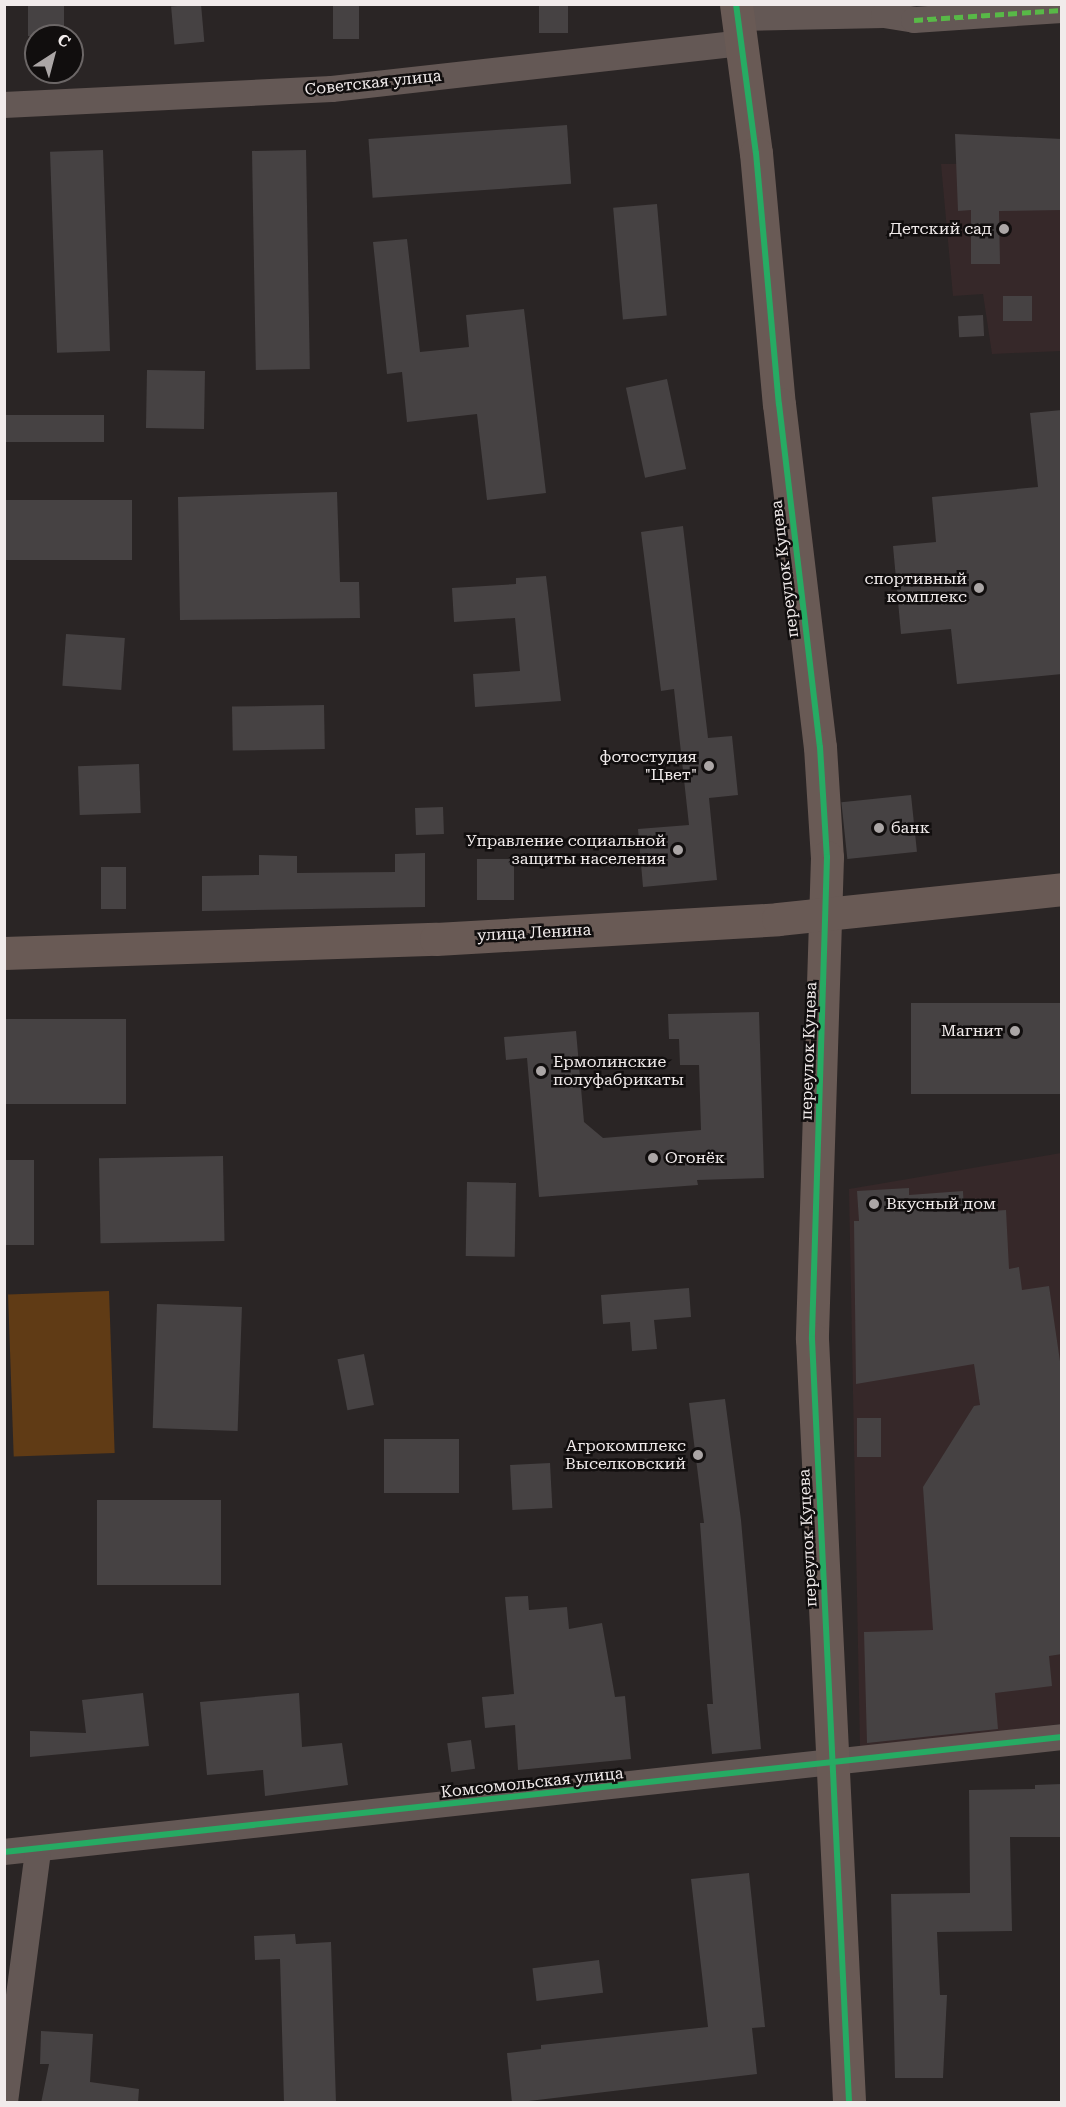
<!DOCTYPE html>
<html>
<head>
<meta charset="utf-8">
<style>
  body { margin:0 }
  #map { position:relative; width:1066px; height:2107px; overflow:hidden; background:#2a2525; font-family:"Roboto Serif",serif }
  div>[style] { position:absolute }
  .built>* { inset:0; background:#362829 }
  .green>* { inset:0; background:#603b15; transform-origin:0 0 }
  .building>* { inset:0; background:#464243; transform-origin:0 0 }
  .street>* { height:26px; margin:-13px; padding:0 13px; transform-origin:13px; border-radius:13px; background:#645855 }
  .secondary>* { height:33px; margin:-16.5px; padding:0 16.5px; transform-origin:16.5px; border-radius:16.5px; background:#695a55 }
  .quiet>* { height:4.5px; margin-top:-2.25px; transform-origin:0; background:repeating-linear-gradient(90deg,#58b947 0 9px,transparent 0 13.5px) }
  .cycleway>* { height:6px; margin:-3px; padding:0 3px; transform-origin:3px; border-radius:3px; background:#26ab63 }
  .dots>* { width:16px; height:16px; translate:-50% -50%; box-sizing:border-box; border:3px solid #110e0e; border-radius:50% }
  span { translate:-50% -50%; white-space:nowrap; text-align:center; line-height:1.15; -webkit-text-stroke:5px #110e0e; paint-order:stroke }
  .street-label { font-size:16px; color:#f1ebeb }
  .poi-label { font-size:16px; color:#f1ebeb }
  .right { translate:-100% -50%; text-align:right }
  .left { translate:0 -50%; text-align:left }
  .frame { position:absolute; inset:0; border:6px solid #f1ebeb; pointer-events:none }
  .north { position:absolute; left:24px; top:24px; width:60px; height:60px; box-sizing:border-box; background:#110e0e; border:2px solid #6b6666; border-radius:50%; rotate:36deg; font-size:16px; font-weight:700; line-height:24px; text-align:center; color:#f1ebeb }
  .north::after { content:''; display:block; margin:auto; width:21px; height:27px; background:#aba6a6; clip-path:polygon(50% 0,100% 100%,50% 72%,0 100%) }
</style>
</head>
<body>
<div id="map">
  <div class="built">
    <div style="clip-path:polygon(1061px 163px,1061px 351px,992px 354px,983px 294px,953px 296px,941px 164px)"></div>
    <div style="clip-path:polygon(1061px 1153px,1061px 1724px,860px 1748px,849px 1189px)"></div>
  </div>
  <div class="green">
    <div style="left:109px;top:1291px;width:162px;height:101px;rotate:88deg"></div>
  </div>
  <div class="building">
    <div style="left:28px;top:4px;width:36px;height:32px"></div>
    <div style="left:201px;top:4px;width:38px;height:30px;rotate:85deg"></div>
    <div style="left:333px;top:4px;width:26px;height:35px"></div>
    <div style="left:539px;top:4px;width:29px;height:29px"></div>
    <div style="left:567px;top:125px;width:59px;height:199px;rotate:86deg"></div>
    <div style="clip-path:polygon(955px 134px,1062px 139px,1062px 210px,999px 211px,1000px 264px,971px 264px,971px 210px,958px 211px)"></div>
    <div style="left:103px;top:150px;width:201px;height:53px;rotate:88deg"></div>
    <div style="left:306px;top:150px;width:219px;height:54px;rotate:89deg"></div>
    <div style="left:657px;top:204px;width:112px;height:44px;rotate:85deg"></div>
    <div style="clip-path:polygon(407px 239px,420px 352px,469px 347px,466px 315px,524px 309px,546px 493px,487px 500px,477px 414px,407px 422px,402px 372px,387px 374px,373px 242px)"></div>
    <div style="left:1032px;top:296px;width:25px;height:29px;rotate:90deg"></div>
    <div style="left:983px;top:315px;width:21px;height:25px;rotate:87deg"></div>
    <div style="left:147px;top:370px;width:58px;height:58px;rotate:1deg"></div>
    <div style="left:667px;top:379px;width:92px;height:42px;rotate:78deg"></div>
    <div style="clip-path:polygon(1062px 410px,1062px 674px,957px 684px,951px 629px,901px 634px,893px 546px,936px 542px,932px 497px,1038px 487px,1030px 413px)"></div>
    <div style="left:104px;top:415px;width:27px;height:100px;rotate:90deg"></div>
    <div style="clip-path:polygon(337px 492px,340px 582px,359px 582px,360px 618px,180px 620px,178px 497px)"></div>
    <div style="left:4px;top:500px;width:128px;height:60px"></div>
    <div style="clip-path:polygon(683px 526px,708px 738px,732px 736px,738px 795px,709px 798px,717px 880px,643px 887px,638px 829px,689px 825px,674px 689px,661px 691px,641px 532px)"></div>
    <div style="clip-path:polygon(546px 576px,561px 701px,475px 707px,473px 674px,520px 671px,515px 618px,454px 622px,452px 588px,516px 584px,516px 578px)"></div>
    <div style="left:66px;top:634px;width:59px;height:52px;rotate:4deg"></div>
    <div style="left:324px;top:705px;width:44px;height:92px;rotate:89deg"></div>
    <div style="left:139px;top:764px;width:49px;height:61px;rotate:88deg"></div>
    <div style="left:911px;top:795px;width:57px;height:70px;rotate:84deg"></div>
    <div style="left:443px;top:807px;width:27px;height:28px;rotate:88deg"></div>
    <div style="clip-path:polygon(425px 853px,425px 907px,202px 911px,202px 876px,259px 875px,259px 855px,297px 856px,297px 873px,395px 872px,395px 854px)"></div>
    <div style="left:477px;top:859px;width:37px;height:41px"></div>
    <div style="left:101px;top:867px;width:25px;height:42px"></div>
    <div style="left:1062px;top:1003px;width:91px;height:151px;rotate:90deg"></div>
    <div style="clip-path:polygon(759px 1012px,764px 1178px,697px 1180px,698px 1185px,539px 1197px,527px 1058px,506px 1060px,504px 1037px,576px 1031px,584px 1122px,603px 1138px,701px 1130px,699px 1065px,680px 1065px,679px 1039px,669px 1039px,668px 1014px)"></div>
    <div style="left:4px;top:1019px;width:122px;height:85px"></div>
    <div style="left:223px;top:1156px;width:85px;height:124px;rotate:89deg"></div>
    <div style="left:4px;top:1160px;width:30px;height:85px"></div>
    <div style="left:467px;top:1182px;width:49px;height:74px;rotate:1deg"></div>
    <div style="clip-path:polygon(909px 1188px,909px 1195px,963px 1191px,964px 1213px,1006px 1210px,1009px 1269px,1019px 1267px,1022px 1290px,1049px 1286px,1062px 1375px,1062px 1654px,1049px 1656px,1052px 1686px,995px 1693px,998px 1729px,867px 1743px,864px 1632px,933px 1630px,923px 1487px,974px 1406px,980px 1405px,974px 1364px,856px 1384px,854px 1221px,859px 1221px,857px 1191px)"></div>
    <div style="clip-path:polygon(689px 1288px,691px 1317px,654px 1320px,657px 1349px,632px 1351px,630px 1322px,603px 1324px,601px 1295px)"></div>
    <div style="left:157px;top:1304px;width:85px;height:124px;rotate:2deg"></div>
    <div style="left:364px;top:1354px;width:52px;height:27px;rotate:79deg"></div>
    <div style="clip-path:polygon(725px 1399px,741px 1520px,761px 1749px,712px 1754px,707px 1704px,713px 1704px,700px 1523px,704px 1523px,689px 1403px)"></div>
    <div style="left:881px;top:1418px;width:39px;height:24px;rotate:90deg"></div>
    <div style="left:384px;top:1439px;width:75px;height:54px"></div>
    <div style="left:550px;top:1463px;width:45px;height:40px;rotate:87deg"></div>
    <div style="left:97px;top:1500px;width:124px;height:85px"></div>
    <div style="clip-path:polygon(528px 1596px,529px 1610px,567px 1607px,569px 1629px,602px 1623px,615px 1697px,625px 1696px,631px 1759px,518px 1770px,515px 1725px,485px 1728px,482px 1697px,514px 1694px,505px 1597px)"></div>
    <div style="clip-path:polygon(143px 1693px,149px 1746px,30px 1757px,30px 1731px,86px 1733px,82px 1700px)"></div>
    <div style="clip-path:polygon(299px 1693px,302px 1747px,342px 1743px,348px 1785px,265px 1796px,263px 1770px,207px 1775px,200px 1702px)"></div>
    <div style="left:471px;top:1740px;width:29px;height:24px;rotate:82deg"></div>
    <div style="clip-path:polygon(1062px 1784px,1062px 1837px,1010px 1837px,1012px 1931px,937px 1932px,940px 1995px,947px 1995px,943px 2078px,895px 2078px,891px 1894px,970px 1893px,969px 1790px,1035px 1789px,1035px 1785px)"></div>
    <div style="clip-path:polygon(749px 1873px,765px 2027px,752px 2028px,757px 2074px,512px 2103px,507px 2053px,541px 2049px,541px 2045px,708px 2027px,691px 1879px)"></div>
    <div style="clip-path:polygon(295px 1934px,296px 1944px,331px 1942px,336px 2103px,284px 2103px,280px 1959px,255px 1960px,254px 1936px)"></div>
    <div style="left:599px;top:1960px;width:33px;height:67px;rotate:83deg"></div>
    <div style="clip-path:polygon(41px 2031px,93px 2034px,90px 2082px,139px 2089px,138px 2103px,41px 2103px,49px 2064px,40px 2064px)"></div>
  </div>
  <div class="street">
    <div style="left:737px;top:18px;width:147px;rotate:-1.2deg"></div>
    <div style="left:884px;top:15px;width:30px;rotate:9deg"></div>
    <div style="left:914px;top:20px;width:148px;rotate:-3.9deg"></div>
    <div style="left:4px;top:105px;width:328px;rotate:-2.8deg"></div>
    <div style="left:332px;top:89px;width:412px;rotate:-6.4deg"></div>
    <div style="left:4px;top:1852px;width:1064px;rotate:-6.2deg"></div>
    <div style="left:5px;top:2102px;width:254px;rotate:-82.5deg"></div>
  </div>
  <div class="secondary">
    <div style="left:736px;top:4px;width:150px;rotate:82.4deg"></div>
    <div style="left:756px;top:153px;width:252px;rotate:84.8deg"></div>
    <div style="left:779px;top:404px;width:345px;rotate:83.2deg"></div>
    <div style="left:820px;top:747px;width:110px;rotate:86.4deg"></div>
    <div style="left:827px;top:857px;width:482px;rotate:91.8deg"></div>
    <div style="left:812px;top:1339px;width:764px;rotate:87.22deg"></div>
    <div style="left:4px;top:953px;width:432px;rotate:-1.9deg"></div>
    <div style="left:436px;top:939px;width:343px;rotate:-3.3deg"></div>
    <div style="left:778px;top:919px;width:286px;rotate:-6deg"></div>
  </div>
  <div class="quiet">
    <div style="left:914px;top:20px;width:148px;rotate:-3.9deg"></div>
  </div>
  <div class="cycleway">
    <div style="left:736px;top:4px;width:150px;rotate:82.4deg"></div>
    <div style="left:756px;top:153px;width:252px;rotate:84.8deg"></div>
    <div style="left:779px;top:404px;width:345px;rotate:83.2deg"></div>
    <div style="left:820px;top:747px;width:110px;rotate:86.4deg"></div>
    <div style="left:827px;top:857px;width:482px;rotate:91.8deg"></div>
    <div style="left:812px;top:1339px;width:764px;rotate:87.22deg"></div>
    <div style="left:4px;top:1852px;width:1064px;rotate:-6.2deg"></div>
  </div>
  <div class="dots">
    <div style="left:1004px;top:229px;background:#aba6a6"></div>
    <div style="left:979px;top:588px;background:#aba6a6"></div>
    <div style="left:709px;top:766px;background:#aba6a6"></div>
    <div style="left:879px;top:828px;background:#aba6a6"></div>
    <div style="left:678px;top:850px;background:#aba6a6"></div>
    <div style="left:1015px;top:1031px;background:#aba6a6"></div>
    <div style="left:541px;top:1071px;background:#aba6a6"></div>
    <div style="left:653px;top:1158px;background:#aba6a6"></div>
    <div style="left:874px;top:1204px;background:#aba6a6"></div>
    <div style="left:698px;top:1455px;background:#aba6a6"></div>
  </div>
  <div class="street-label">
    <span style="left:373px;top:83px;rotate:-6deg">Советская улица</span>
    <span style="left:785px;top:569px;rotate:-97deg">переулок Куцева</span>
    <span style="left:534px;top:933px;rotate:-3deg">улица Ленина</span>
    <span style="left:809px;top:1051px;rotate:-88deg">переулок Куцева</span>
    <span style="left:808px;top:1538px;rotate:-93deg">переулок Куцева</span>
    <span style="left:532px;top:1783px;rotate:-6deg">Комсомольская улица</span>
  </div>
  <div class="poi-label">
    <span class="right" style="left:992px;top:229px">Детский сад</span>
    <span class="right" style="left:967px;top:588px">спортивный<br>комплекс</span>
    <span class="right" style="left:697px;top:766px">фотостудия<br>"Цвет"</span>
    <span class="left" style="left:891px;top:828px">банк</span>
    <span class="right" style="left:666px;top:850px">Управление социальной<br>защиты населения</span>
    <span class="right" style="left:1003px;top:1031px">Магнит</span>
    <span class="left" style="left:553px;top:1071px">Ермолинские<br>полуфабрикаты</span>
    <span class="left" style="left:665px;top:1158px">Огонёк</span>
    <span class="left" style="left:886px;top:1204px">Вкусный дом</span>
    <span class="right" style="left:686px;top:1455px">Агрокомплекс<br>Выселковский</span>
  </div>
  <div class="frame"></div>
  <div class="north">С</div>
</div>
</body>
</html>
